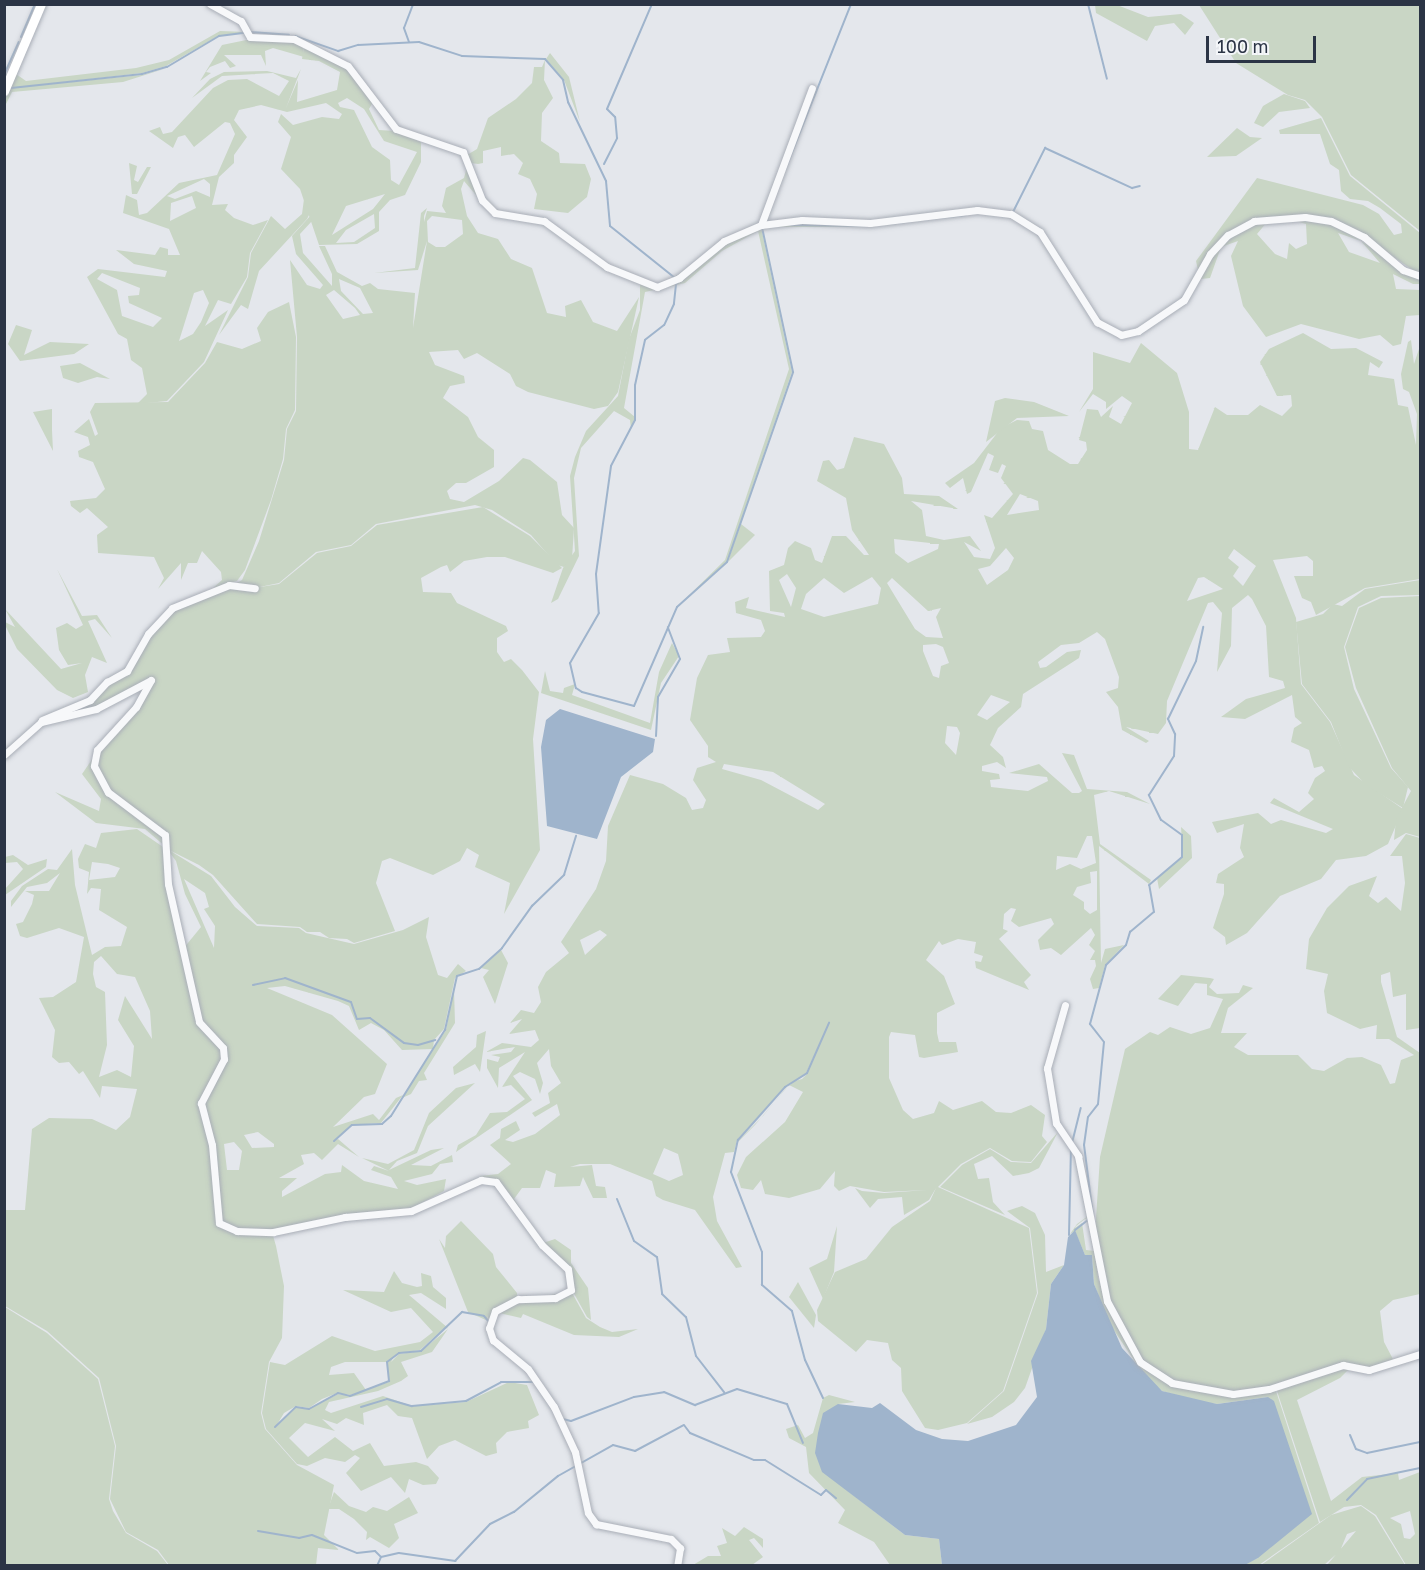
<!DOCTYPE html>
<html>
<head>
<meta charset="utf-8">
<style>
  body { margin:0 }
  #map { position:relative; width:1425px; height:1570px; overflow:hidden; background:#e4e7ec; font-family:"Golos Text",sans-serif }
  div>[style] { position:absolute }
  .green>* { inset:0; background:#c9d6c5 }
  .water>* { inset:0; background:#9fb4cc }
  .stream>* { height:2px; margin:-1px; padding:0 1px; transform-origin:1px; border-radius:1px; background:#9fb4cc }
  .roads { filter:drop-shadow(0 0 2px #a9aeb7) drop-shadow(0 0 2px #a9aeb7) }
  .street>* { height:7px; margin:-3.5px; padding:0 3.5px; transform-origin:3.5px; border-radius:3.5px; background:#f7f8fa }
  .secondary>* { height:9px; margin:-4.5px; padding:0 4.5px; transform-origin:4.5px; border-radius:4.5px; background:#fff }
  span { translate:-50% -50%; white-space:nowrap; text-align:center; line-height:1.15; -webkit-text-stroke:4.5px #f4f6f9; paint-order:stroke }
  .frame { position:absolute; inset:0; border:6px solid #2b3445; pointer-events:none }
  .scale { position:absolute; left:1206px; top:36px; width:110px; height:27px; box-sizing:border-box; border:3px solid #2b3445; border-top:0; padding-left:8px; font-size:18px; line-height:21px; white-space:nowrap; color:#2b3445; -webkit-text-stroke:4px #f4f6f9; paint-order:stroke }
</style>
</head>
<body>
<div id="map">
  <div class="green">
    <div style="clip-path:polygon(45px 5px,16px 74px,26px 81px,136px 68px,169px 60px,220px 31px,248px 32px,218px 36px,166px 66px,142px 73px,11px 88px,142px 75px,167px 68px,123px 82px,12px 92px,5px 106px,5px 95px)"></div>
    <div style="clip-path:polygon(1095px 5px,1117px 5px,1148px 17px,1181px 14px,1194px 23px,1185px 35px,1174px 23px,1155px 26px,1147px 41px,1096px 13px)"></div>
    <div style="clip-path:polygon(1199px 5px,1420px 5px,1420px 231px,1351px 175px,1322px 117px,1305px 100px,1288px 95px,1236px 63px)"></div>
    <div style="clip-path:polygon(256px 38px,293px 41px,303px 47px,304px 57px,273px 48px,265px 51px,266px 66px,261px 55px,224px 55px,236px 66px,230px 68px,225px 61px,210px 67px,206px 72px,211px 73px,200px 81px,222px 45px)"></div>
    <div style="clip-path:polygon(evenodd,304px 47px,347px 68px,373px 102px,369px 109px,379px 130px,395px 131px,421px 142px,421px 162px,405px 195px,390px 200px,379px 212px,379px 231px,357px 244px,319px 245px,300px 189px,281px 169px,291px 137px,278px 122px,281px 114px,293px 125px,322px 117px,339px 119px,342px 114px,326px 103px,287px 112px,261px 105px,239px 110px,234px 120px,247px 137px,234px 155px,234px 163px,219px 177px,212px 205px,228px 204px,225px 210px,234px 218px,253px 225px,268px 220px,250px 253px,247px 277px,231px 304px,218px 300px,205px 326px,228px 310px,204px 362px,167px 401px,137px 404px,147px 394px,142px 368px,131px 360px,127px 339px,118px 334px,87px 277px,98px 269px,165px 277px,167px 271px,134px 264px,116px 250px,155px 255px,160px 247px,168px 249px,168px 255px,180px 255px,169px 229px,123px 213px,126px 195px,137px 200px,139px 215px,147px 213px,179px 183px,217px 175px,235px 134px,230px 123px,225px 122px,194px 147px,185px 135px,178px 137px,173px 148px,149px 131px,160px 127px,163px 134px,172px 132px,213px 88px,228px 80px,247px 79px,279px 96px,289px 81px,273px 73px,222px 76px,192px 98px,210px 79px,224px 72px,267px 71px,296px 78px,301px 69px,286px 108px,298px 80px,297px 102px,337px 90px,340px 72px,319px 61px,302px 59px,304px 47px,347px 98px,364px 109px,384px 141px,417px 152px,399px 185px,391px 180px,390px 160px,372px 147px,354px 110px,340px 107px,338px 103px,347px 98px,304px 47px,204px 179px,210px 184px,210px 197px,196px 191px,175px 199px,167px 196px,204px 179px,304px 47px,385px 194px,373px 209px,332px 235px,346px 206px,385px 194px,304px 47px,192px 196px,196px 208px,170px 221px,171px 203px,192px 196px,304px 47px,374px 214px,375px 228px,354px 242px,336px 243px,346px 230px,374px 214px,304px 47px,102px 273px,140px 288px,139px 295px,128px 296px,129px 303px,162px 318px,153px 327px,122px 316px,117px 290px,97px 279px,102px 273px,304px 47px,203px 290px,209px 303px,201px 322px,193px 334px,179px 341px,194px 293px,203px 290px)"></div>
    <div style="clip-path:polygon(550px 53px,569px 77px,580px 122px,564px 80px,546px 59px)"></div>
    <div style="clip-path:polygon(545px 60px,544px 80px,553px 98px,542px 113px,541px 141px,559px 153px,560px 163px,585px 164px,591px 179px,587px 197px,568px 213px,534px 209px,537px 194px,530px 179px,518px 174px,523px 163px,514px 154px,501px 156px,501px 147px,483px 151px,483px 163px,478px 164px,470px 163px,467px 155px,477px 149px,488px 118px,516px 99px,532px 83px,534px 67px,542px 67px)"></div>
    <div style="clip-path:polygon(1284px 94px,1305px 101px,1310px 108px,1279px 112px,1263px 127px,1254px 123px,1263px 106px)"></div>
    <div style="clip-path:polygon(1321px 118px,1350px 176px,1420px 233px,1420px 275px,1369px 240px,1320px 218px,1243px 225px,1198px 270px,1196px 261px,1257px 178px,1363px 205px,1379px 214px,1394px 235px,1402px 233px,1401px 224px,1380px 208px,1368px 201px,1350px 199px,1341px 191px,1339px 170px,1330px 164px,1320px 134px,1280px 134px,1279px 130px)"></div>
    <div style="clip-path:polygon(1237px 128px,1250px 137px,1262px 138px,1236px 156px,1207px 157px)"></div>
    <div style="clip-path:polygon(129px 163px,137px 166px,134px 180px,138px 182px,147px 167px,151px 167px,137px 194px,132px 194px)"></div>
    <div style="clip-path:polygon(evenodd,468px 163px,481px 201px,464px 181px,461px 189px,467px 216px,478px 233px,498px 239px,511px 259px,532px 268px,547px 313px,566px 317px,565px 306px,581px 300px,593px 322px,617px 331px,639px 297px,618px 392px,608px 406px,594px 409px,528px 392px,516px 386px,510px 374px,477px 353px,464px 359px,458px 350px,429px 352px,435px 365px,464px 376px,465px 383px,450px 386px,443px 398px,468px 417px,478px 437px,494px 450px,494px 467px,466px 483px,456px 483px,447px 491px,450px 499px,464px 502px,499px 481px,523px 458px,530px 460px,557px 482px,562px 515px,574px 528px,572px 559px,564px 567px,557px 565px,531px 535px,492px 510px,475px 505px,376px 524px,351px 545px,316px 552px,279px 583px,255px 588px,235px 584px,242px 580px,259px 541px,284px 460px,287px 429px,296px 411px,297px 337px,290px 260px,307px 285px,320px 289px,323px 285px,296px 254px,292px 236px,311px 215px,312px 221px,300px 234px,303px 253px,332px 286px,332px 274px,319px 246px,325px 246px,337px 272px,362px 286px,370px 283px,378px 289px,415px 293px,413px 328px,427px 241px,418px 270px,374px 273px,415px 268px,421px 213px,427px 208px,424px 216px,424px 222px,427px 211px,446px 213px,442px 206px,446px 188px,464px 178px,468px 163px,432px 216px,462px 220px,463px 234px,445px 247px,436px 247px,428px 242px,427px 221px,432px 216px,468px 163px,339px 279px,360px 288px,373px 313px,363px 314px,341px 291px,339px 279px,468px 163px,334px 290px,355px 308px,360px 315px,343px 319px,326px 295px,334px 290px)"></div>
    <div style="clip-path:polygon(304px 199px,310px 213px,307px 219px,259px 271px,248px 309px,241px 305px,219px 335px,248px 277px,251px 253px,271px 216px,285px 229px,302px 214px)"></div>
    <div style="clip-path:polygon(977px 211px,1012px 216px,973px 213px,851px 227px,761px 227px,792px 372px,727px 561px,677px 607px,725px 560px,789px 369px,758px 231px,722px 251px,685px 283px,645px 292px,624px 408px,635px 417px,631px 429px,630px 420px,614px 411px,581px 448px,574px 478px,579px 556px,558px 599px,551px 603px,563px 568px,575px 551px,570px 476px,575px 457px,586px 431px,618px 396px,629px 339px,640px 310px,640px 282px,661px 287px,724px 241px,774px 222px,840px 223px)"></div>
    <div style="clip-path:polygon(evenodd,1305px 219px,1331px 222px,1420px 278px,1420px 284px,1413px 284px,1393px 274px,1396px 289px,1420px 290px,1420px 315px,1406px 316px,1401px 344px,1393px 346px,1380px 335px,1359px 339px,1301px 324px,1266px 337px,1243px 306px,1231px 256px,1238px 241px,1221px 247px,1210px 278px,1201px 279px,1207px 260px,1229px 236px,1249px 224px,1267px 222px,1257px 234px,1275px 254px,1287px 259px,1289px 243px,1296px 249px,1307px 244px,1306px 224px,1292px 220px,1305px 219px,1338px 233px,1361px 241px,1380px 263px,1349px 252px,1338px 233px)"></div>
    <div style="clip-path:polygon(289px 302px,296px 337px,295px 410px,286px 429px,283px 459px,271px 500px,245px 570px,237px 581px,213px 588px,222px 580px,221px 572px,202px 551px,197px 563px,188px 563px,181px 580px,181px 563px,158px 589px,164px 578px,154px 557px,98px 553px,97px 535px,108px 527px,87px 508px,80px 513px,71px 506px,70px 501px,96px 498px,105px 489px,93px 462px,79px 457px,78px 451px,90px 445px,88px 437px,74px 432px,89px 419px,95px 436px,98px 434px,90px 412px,95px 403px,168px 402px,205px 363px,217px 342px,242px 349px,261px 341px,257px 328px,268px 312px)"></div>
    <div style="clip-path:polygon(16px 325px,32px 330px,24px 355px,50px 342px,89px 344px,74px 354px,20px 361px,8px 344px)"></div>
    <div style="clip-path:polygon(evenodd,1303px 333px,1331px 349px,1356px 348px,1383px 362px,1379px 368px,1370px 362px,1368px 375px,1394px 379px,1398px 405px,1408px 407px,1416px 445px,1417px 414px,1409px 392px,1403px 389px,1401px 374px,1408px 342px,1411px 340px,1414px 364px,1420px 346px,1420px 579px,1365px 588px,1316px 615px,1311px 602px,1302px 598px,1294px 576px,1313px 576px,1313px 561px,1307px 556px,1273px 560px,1296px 618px,1301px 684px,1330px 722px,1354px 775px,1403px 809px,1388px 844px,1366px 856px,1336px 860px,1321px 879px,1280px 896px,1247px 933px,1226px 945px,1225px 937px,1213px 928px,1224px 894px,1224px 884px,1216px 883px,1218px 874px,1244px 857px,1240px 848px,1244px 824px,1217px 833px,1212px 822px,1258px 813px,1271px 824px,1281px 820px,1326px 833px,1333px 829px,1270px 803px,1274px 798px,1299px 812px,1314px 799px,1308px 793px,1315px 778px,1325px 771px,1322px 766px,1314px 768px,1309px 750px,1291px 742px,1294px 728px,1302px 723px,1295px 717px,1292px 695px,1245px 719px,1221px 717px,1246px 699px,1285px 688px,1283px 681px,1269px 677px,1266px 626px,1252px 599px,1248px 595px,1232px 608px,1231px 646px,1217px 672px,1222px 613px,1213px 602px,1208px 603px,1167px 701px,1166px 723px,1158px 734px,1126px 727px,1149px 741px,1146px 743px,1122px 730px,1118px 707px,1106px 692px,1118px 688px,1119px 677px,1105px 639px,1097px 632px,1079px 643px,1061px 645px,1038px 662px,1040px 668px,1046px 667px,1067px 652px,1081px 650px,1079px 658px,1023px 694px,1021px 707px,998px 728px,990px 745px,1003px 757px,1006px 768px,997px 762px,982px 766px,982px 771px,999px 774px,1000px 779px,990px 780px,991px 787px,1028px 791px,1048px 781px,1047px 777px,1009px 773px,1039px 764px,1072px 793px,1079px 793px,1082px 791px,1062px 753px,1074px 755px,1087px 789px,1127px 792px,1150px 804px,1109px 791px,1094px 795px,1100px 844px,1151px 880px,1149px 884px,1099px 846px,1101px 963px,1105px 949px,1124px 945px,1105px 965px,1099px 988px,1093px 989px,1090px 979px,1096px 966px,1095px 960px,1090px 960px,1095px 951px,1089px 945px,1095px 935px,1091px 928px,1061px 955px,1051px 948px,1040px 950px,1038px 940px,1054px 924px,1051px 918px,1019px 927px,1011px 921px,1016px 909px,1011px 908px,1004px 914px,1003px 929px,1008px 931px,999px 939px,1031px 975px,1024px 982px,1029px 990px,976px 968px,975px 961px,981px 962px,983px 956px,974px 953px,976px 942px,958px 939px,942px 945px,939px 941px,926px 960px,944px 976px,955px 1004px,937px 1013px,937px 1033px,939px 1042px,956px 1042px,958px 1052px,924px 1058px,919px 1057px,915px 1035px,891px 1032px,889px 1037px,889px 1078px,903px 1110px,913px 1119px,934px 1113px,939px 1101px,953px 1110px,982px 1101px,996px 1112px,1011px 1113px,1031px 1105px,1045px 1115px,1042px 1136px,1047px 1142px,1031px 1162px,1012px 1161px,990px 1148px,961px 1164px,938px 1187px,1029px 1228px,1037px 1293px,1003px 1391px,967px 1423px,938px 1430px,925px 1428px,902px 1391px,901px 1368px,892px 1360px,888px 1343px,867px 1340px,856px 1352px,818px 1321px,817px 1310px,835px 1272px,866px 1259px,892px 1227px,930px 1201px,936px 1188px,929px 1200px,904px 1215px,902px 1197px,878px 1199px,870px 1208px,855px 1188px,862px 1191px,884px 1193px,927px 1190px,884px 1192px,850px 1186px,839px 1191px,834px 1186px,835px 1171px,820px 1189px,789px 1198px,765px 1194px,761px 1180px,753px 1190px,741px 1188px,737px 1175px,746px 1157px,785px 1122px,803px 1092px,789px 1085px,755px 1125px,737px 1143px,738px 1141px,763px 1116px,786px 1088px,795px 1081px,802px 1079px,807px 1074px,830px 1021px,806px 1073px,785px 1087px,737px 1140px,734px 1152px,725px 1153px,713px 1197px,717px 1221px,742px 1267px,736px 1268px,695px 1210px,663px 1200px,656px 1196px,652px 1181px,610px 1164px,580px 1164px,570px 1167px,592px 1165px,596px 1186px,605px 1187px,607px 1198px,593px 1198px,583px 1177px,580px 1186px,554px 1187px,556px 1174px,546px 1170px,540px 1188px,522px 1188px,514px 1199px,543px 1243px,555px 1239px,571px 1250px,571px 1263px,588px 1288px,591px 1320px,587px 1317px,572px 1290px,569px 1269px,542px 1244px,501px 1185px,480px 1176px,498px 1174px,511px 1164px,490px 1145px,500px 1138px,501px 1129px,516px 1121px,520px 1130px,505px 1140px,513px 1142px,535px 1134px,560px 1115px,557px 1104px,535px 1117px,532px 1113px,550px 1103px,548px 1093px,561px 1083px,551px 1066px,549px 1049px,537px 1063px,543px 1083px,540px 1094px,535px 1079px,520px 1072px,513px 1076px,532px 1100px,456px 1152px,458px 1145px,476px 1135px,490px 1113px,507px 1112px,525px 1099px,511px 1085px,502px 1087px,525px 1052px,499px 1068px,498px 1088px,487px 1068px,487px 1059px,498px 1062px,500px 1057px,491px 1055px,511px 1052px,515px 1047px,486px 1052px,502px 1043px,531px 1047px,539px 1040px,535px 1030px,509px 1034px,522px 1019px,510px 1023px,521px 1010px,534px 1013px,541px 1002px,538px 987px,546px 972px,569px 953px,561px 942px,596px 889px,606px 861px,608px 826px,630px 775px,663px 784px,686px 798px,692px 810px,703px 808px,706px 800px,693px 780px,697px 768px,716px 762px,708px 757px,708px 746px,690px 720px,697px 678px,708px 655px,730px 652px,727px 638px,761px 637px,765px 631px,761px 620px,736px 613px,735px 602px,749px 597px,746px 608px,785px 617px,784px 613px,770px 611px,769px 571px,784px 565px,788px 548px,795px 541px,811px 548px,815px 560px,822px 563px,832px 536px,846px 536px,864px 555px,869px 555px,852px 530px,846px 498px,817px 481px,823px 461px,829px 460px,837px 470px,844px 468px,854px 437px,884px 444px,902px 478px,904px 494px,939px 496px,958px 509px,911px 501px,922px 510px,926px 536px,944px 540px,970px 536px,981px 551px,964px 542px,974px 557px,990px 559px,995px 548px,984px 515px,992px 518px,1013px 494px,1001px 478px,1006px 466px,1002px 464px,998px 473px,989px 470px,994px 456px,988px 453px,971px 492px,967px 494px,963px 478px,950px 488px,945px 483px,974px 463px,1001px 428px,1017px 420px,1029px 421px,1032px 429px,1043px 431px,1048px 450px,1070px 464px,1078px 464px,1087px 450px,1086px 442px,1079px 440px,1087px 409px,1098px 410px,1101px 417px,1113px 406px,1109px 417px,1121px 424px,1132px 403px,1122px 396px,1106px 409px,1106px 402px,1093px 394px,1079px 412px,1093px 389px,1093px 352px,1130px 363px,1141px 343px,1177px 373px,1189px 412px,1189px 449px,1198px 450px,1215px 407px,1227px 415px,1248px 415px,1260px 405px,1282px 416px,1292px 406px,1291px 395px,1277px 396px,1260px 362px,1269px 349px,1303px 333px,1020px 494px,1038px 501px,1039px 510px,1007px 515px,1020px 494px,1303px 333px,894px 539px,939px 544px,938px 549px,908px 563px,895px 553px,894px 539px,1303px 333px,1006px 548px,1014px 558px,1008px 570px,987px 585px,978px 569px,990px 566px,1006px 548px,1303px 333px,1234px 549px,1256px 566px,1243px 586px,1233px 576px,1239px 567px,1228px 558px,1234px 549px,1303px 333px,787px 574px,796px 588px,791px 607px,779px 580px,787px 574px,1303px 333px,872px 577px,881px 588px,878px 604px,824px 617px,801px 609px,806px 594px,824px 578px,844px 593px,872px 577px,1303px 333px,1204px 577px,1223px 589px,1187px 601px,1198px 578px,1204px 577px,1303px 333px,892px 578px,928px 611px,941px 608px,936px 617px,943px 638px,926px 637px,915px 629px,887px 583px,892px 578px,1303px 333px,936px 644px,943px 647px,949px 663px,941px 666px,939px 678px,933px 676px,923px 651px,923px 645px,936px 644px,1303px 333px,991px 695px,1010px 702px,987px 720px,977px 715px,991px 695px,1303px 333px,947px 726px,957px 727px,960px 733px,956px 755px,945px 743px,947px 726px,1303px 333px,724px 764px,773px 772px,825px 804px,818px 810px,761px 780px,722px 769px,724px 764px,1303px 333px,1087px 836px,1092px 836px,1096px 863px,1081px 869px,1070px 864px,1056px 870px,1057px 856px,1077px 858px,1087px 836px,1303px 333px,1097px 871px,1097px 910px,1090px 914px,1084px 909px,1084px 902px,1073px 895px,1077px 887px,1091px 883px,1090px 872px,1097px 871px,1303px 333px,600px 930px,607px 935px,585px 955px,580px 940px,600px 930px,1303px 333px,664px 1148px,678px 1154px,681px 1166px,683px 1175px,669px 1181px,653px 1174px,664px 1148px)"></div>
    <div style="clip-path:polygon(80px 363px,110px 379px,97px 377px,78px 383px,63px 378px,60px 366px)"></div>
    <div style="clip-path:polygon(1005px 398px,1034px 402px,1069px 416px,1017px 418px,986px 442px,995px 401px)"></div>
    <div style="clip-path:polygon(52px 409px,52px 430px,53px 451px,33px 412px)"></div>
    <div style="clip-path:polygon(evenodd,483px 507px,530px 536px,562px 568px,553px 573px,505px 557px,487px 557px,464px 561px,450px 572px,447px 565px,441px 567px,421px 578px,423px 592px,451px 593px,457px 603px,506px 626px,508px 631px,497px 638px,497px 652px,504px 662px,511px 659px,522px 670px,539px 692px,533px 739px,540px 850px,504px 914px,510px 883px,475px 867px,479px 855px,467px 848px,460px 861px,433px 875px,390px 858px,382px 861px,376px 883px,395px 931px,354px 943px,347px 939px,329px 938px,320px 932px,307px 932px,300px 927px,257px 924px,213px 875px,199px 865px,169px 850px,211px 876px,235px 907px,257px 926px,299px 928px,306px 933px,354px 944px,403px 930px,429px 917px,426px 937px,438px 975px,447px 978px,458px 964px,466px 971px,455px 978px,444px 1029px,434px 1040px,433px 1049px,402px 1050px,384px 1030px,371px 1023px,359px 1030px,349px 1006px,338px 1001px,285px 986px,267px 988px,332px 1015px,387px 1064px,375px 1094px,364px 1097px,333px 1127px,373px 1114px,379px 1120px,396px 1098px,403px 1095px,381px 1123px,352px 1125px,333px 1141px,338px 1139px,359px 1157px,338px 1144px,322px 1160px,314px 1153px,301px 1155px,304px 1164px,279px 1178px,297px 1178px,282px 1191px,282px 1197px,325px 1174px,341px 1172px,342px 1165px,364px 1181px,398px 1189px,391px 1177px,371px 1170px,374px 1166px,389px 1171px,362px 1158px,388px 1164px,414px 1150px,429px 1113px,456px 1088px,475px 1083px,428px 1126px,417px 1153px,397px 1161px,389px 1170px,431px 1150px,444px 1148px,411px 1165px,431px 1166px,452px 1155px,453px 1162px,440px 1164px,432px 1174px,404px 1181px,417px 1185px,446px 1179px,444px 1191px,414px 1207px,273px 1231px,249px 1231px,220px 1222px,215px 1163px,202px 1103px,219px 1072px,223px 1048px,199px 1021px,183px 949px,201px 927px,185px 894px,176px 861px,167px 849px,165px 835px,109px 792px,94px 758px,153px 684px,151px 680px,95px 708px,49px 716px,75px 708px,132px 667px,164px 615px,229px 586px,248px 589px,279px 584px,317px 553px,351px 546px,377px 525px,483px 507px,184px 879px,205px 893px,209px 907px,204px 909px,215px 926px,214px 948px,184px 879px,483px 507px,258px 1132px,274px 1144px,274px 1147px,252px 1148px,244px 1135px,258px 1132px,483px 507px,234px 1142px,242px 1151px,239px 1170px,227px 1170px,224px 1144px,234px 1142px)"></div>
    <div style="clip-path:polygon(741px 524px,755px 535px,728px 562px,732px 549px)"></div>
    <div style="clip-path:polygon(57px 569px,82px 616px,97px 615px,112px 638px,95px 619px,88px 621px,107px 663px,92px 657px,85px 675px,88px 692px,73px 698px,57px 690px,17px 649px,5px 625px,5px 622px,15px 627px,5px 609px,61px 669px,82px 663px,68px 665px,59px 650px,56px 628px,67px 623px,76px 629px,83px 625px)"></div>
    <div style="clip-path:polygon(1420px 580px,1420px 595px,1381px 596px,1358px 607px,1344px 647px,1354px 689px,1391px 768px,1408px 787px,1403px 808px,1366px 785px,1349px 767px,1331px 722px,1302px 684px,1296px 622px,1323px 614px,1333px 604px,1342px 606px,1365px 589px)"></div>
    <div style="clip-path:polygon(1420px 596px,1420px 837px,1406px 833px,1394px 840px,1396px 819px,1411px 791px,1392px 768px,1356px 688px,1345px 647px,1359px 608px,1381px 598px)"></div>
    <div style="clip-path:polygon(672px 643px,679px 656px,661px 683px,651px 730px,541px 693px,545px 671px,550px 691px,563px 693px,564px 688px,575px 684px,572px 695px,650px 723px,659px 672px)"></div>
    <div style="clip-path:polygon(93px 758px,96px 778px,108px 793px,158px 827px,166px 847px,145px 829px,96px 823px,55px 792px,99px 811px,101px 799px,82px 774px)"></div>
    <div style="clip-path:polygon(1181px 827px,1191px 836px,1192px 858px,1159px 889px,1157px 878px,1183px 857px)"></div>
    <div style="clip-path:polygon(evenodd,137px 829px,166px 849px,168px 884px,198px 1022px,217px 1038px,224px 1059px,202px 1097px,223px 1227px,272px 1232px,276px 1246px,284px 1286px,282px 1338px,269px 1362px,261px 1413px,265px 1429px,297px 1465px,334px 1485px,324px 1535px,339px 1550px,318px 1548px,316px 1565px,169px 1565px,158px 1550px,126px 1532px,110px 1499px,116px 1446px,99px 1378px,47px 1331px,5px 1306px,5px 1210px,25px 1210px,32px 1129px,49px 1118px,92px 1119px,116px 1130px,130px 1117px,137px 1089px,102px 1086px,100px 1098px,83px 1071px,79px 1074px,69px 1062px,59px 1063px,52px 1057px,55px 1030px,39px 998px,53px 997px,76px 982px,84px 937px,59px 928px,27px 938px,20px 936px,16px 924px,23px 922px,32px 904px,34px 895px,25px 891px,49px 891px,60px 873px,47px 883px,27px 887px,11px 907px,11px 901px,22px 886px,48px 869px,57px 870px,72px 849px,75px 885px,92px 955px,105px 947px,121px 946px,127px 927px,99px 910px,101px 889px,91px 888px,87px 894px,89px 872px,79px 868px,78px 859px,85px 844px,96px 848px,101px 833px,137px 829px,92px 862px,108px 864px,120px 868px,115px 877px,89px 880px,92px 862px,137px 829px,101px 956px,117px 974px,135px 977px,150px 1011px,152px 1039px,125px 996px,118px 1020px,134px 1046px,131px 1077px,117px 1070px,99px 1077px,107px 1045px,105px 992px,96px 987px,93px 974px,94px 962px,101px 956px)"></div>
    <div style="clip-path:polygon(1406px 834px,1420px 838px,1420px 1028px,1406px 1030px,1406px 994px,1393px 997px,1390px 972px,1381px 975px,1381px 982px,1397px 1037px,1420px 1053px,1420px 1294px,1393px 1300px,1380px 1311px,1384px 1342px,1394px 1361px,1369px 1368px,1343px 1364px,1282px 1384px,1233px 1393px,1172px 1381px,1141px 1361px,1108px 1301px,1095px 1233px,1100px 1157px,1125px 1049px,1150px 1032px,1158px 1035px,1170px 1027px,1191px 1034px,1210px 1028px,1223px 999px,1207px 995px,1207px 984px,1195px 983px,1178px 1006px,1158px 999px,1181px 975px,1210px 978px,1214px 979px,1209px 987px,1217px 994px,1239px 993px,1243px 985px,1253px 988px,1228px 1008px,1221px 1033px,1247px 1033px,1234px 1047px,1248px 1055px,1298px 1055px,1312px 1069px,1324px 1071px,1347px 1058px,1362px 1057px,1381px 1065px,1390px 1084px,1395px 1083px,1401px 1060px,1414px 1055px,1389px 1039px,1376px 1039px,1377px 1025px,1360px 1029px,1327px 1013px,1324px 991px,1328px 974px,1306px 969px,1309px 939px,1327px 908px,1349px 886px,1377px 876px,1369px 896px,1378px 903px,1386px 897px,1401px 911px,1405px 883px,1402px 856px,1390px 856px)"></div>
    <div style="clip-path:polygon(13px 855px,28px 865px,47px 859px,46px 867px,5px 895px,5px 889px,23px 869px,17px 862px,5px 863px,5px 857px)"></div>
    <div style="clip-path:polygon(501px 950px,508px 963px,495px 1004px,483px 977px,489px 970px,481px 968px)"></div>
    <div style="clip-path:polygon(454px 989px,455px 1023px,424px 1073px,427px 1080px,419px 1081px,411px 1094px,402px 1098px,446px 1030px)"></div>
    <div style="clip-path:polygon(486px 1031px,480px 1072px,475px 1064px,454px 1075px,453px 1067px,476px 1047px,477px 1035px)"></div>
    <div style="clip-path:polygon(1058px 1132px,1039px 1168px,1029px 1173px,1013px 1176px,992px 1156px,974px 1164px,978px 1179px,989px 1178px,993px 1202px,1005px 1215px,940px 1187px,962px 1165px,990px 1149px,1011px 1162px,1031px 1163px)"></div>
    <div style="clip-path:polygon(1022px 1206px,1035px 1213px,1045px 1235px,1046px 1272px,1064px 1265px,1051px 1284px,1046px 1329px,1025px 1388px,1014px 1402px,992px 1417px,967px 1424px,1004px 1391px,1038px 1293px,1030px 1228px,1007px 1211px)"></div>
    <div style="clip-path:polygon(1088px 1216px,1092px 1217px,1085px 1219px,1076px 1226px,1075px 1228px,1082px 1223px,1086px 1250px,1095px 1251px,1098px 1278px,1114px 1321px,1139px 1363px,1171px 1383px,1233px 1395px,1275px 1388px,1319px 1523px,1259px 1565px,1243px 1565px,1258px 1558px,1268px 1397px,1217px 1404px,1197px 1401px,1162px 1391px,1146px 1378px,1111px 1326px,1094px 1284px,1092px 1255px,1085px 1255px,1075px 1231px,1070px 1234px,1077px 1224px)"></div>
    <div style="clip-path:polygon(461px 1221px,493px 1254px,496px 1267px,517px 1293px,517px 1299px,489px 1320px,487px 1315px,488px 1321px,468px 1312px,439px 1239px,445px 1248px,446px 1236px)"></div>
    <div style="clip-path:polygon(837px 1226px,834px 1272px,823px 1299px,809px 1268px,827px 1259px)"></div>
    <div style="clip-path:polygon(394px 1271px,402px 1283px,417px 1287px,422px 1286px,421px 1273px,431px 1276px,433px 1287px,446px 1298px,446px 1309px,421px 1293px,409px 1295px,448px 1328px,443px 1329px,420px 1350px,399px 1353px,394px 1356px,391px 1362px,345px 1362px,331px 1367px,329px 1375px,354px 1373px,366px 1390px,350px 1395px,337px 1393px,322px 1399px,309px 1408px,296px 1406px,284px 1413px,275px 1428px,296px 1407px,309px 1409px,338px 1394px,350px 1396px,389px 1382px,387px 1362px,391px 1362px,399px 1354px,421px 1351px,448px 1329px,432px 1352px,401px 1362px,408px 1376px,401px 1381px,378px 1391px,329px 1402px,325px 1410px,331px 1413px,383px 1396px,412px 1406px,466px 1402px,509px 1382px,527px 1385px,539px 1415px,528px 1421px,529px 1428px,507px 1432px,496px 1443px,497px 1453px,486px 1456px,455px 1440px,439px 1446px,427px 1459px,412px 1418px,398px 1416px,387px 1405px,363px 1413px,364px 1425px,346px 1418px,337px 1424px,322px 1419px,335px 1431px,305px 1423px,289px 1438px,308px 1457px,335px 1437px,353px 1451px,370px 1443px,384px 1466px,416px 1462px,428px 1466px,439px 1478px,436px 1484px,423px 1485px,409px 1479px,405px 1493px,391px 1477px,361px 1491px,346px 1473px,360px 1458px,355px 1455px,345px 1462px,325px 1458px,307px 1466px,297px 1464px,266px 1429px,262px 1413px,270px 1362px,285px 1365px,332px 1336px,375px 1351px,420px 1342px,433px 1332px,411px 1308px,391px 1312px,343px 1290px,384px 1292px)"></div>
    <div style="clip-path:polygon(798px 1282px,816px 1315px,814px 1328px,789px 1297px)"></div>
    <div style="clip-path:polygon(571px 1291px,586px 1318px,600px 1327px,612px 1332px,638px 1329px,619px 1337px,574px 1335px,523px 1314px,521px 1318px,495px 1312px,510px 1303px)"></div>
    <div style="clip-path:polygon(5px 1307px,47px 1333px,98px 1379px,115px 1446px,109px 1499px,113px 1511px,126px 1533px,157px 1551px,168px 1565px,5px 1565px)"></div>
    <div style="clip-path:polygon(evenodd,1343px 1366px,1349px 1369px,1340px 1378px,1297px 1400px,1331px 1501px,1362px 1477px,1398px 1473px,1399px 1480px,1420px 1472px,1420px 1565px,1406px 1565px,1376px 1515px,1361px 1505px,1344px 1507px,1320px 1522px,1276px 1388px,1343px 1366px,1410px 1511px,1415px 1534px,1410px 1539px,1404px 1538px,1401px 1524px,1390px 1518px,1410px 1511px)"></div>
    <div style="clip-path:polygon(829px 1395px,855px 1402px,838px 1404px,849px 1492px,905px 1535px,939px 1539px,942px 1565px,890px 1565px,874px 1542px,838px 1523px,845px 1510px,809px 1473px,806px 1447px,789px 1438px,786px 1429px,798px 1425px,805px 1438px,813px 1433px,823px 1398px)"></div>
    <div style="clip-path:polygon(334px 1492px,349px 1506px,366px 1512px,373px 1507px,387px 1511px,409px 1497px,418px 1513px,394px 1524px,399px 1538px,389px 1548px,370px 1537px,366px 1540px,367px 1532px,354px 1519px,339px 1509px,328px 1509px)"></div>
    <div style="clip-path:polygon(1361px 1506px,1375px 1516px,1405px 1565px,1327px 1565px,1356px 1531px,1347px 1534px,1340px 1551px,1324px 1565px,1261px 1565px,1331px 1515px)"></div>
    <div style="clip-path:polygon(744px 1527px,763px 1539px,763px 1548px,754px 1538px,749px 1540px,763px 1557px,752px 1565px,693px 1565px,708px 1556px,721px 1556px,717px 1546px,727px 1543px,722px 1528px,735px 1536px)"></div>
  </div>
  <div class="water">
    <div style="clip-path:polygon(560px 709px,655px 739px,653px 752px,621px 777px,597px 839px,547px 826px,541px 747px,546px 720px)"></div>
    <div style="clip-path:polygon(1075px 1230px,1085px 1255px,1092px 1255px,1094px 1284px,1122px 1348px,1162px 1391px,1217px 1404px,1268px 1397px,1274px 1401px,1312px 1514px,1258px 1558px,1243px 1566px,942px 1565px,939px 1539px,905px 1535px,822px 1472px,815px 1453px,818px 1433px,823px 1413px,838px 1404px,872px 1408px,880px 1403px,916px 1430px,942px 1439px,968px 1441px,1016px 1425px,1037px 1397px,1031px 1361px,1046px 1329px,1051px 1284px,1064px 1265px,1068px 1237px)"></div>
  </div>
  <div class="stream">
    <div style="left:1088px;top:4px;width:77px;rotate:75.8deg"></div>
    <div style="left:250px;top:32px;width:39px;rotate:4deg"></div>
    <div style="left:295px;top:36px;width:46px;rotate:19.2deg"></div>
    <div style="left:338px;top:51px;width:21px;rotate:-17deg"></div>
    <div style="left:358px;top:45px;width:61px;rotate:-2.8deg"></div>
    <div style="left:419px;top:42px;width:45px;rotate:18deg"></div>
    <div style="left:462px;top:56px;width:83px;rotate:2.1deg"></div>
    <div style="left:545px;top:59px;width:28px;rotate:49deg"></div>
    <div style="left:563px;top:80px;width:23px;rotate:77deg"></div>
    <div style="left:568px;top:102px;width:88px;rotate:64.3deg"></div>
    <div style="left:606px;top:181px;width:45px;rotate:84.9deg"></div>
    <div style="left:610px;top:226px;width:82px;rotate:38.6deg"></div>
    <div style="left:21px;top:37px;width:36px;rotate:-67deg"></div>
    <div style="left:409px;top:42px;width:15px;rotate:-110deg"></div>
    <div style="left:404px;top:28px;width:26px;rotate:-69deg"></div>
    <div style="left:4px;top:75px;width:36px;rotate:-66deg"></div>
    <div style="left:11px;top:88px;width:132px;rotate:-6.1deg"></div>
    <div style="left:142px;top:74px;width:26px;rotate:-16deg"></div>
    <div style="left:167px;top:67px;width:61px;rotate:-30.8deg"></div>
    <div style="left:219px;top:36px;width:26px;rotate:-7deg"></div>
    <div style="left:604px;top:164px;width:29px;rotate:-63deg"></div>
    <div style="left:617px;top:138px;width:21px;rotate:-95deg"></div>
    <div style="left:615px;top:117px;width:11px;rotate:-135deg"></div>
    <div style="left:607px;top:109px;width:114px;rotate:-66.8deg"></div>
    <div style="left:785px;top:170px;width:179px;rotate:-68.3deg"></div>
    <div style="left:1013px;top:212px;width:72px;rotate:-63.4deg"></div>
    <div style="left:1045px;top:148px;width:96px;rotate:24.7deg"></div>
    <div style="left:1132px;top:188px;width:8px;rotate:-14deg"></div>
    <div style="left:1002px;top:216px;width:10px"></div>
    <div style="left:919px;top:220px;width:47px;rotate:-6.1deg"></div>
    <div style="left:889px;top:224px;width:24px;rotate:-7deg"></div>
    <div style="left:790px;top:225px;width:78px;rotate:0.7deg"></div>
    <div style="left:686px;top:276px;width:13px;rotate:141deg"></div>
    <div style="left:676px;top:284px;width:20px;rotate:96deg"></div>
    <div style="left:674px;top:304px;width:23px;rotate:115deg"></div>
    <div style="left:664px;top:325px;width:24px;rotate:142deg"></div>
    <div style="left:645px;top:340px;width:46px;rotate:102.5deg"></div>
    <div style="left:635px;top:385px;width:35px;rotate:90deg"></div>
    <div style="left:635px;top:420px;width:52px;rotate:117.6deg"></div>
    <div style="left:611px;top:466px;width:109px;rotate:97.9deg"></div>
    <div style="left:596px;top:574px;width:39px;rotate:86deg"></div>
    <div style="left:599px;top:613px;width:58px;rotate:120.1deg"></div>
    <div style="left:570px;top:663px;width:26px;rotate:77deg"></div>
    <div style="left:576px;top:688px;width:7px;rotate:34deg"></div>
    <div style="left:582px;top:692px;width:54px;rotate:15.1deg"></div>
    <div style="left:634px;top:706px;width:108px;rotate:-66.5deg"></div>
    <div style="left:677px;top:607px;width:67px;rotate:-42deg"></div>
    <div style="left:727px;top:562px;width:201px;rotate:-70.8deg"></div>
    <div style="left:793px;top:372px;width:147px;rotate:-102.1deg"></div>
    <div style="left:656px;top:736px;width:39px;rotate:-87deg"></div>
    <div style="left:658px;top:697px;width:44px;rotate:-59.9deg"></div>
    <div style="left:680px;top:659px;width:34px;rotate:-111deg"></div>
    <div style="left:253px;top:985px;width:33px;rotate:-12deg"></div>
    <div style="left:285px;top:978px;width:70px;rotate:20deg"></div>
    <div style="left:351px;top:1002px;width:18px;rotate:71deg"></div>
    <div style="left:357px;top:1019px;width:13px;rotate:-4deg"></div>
    <div style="left:370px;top:1018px;width:42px;rotate:36.3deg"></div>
    <div style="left:404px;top:1043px;width:14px;rotate:8deg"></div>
    <div style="left:418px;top:1045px;width:18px;rotate:-16deg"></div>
    <div style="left:334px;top:1141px;width:24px;rotate:-42deg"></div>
    <div style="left:352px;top:1125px;width:30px;rotate:-2deg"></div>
    <div style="left:382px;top:1124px;width:12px;rotate:-42deg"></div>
    <div style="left:391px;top:1116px;width:102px;rotate:-57.9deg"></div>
    <div style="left:445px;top:1030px;width:55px;rotate:-77.5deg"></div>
    <div style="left:457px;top:976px;width:23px;rotate:-18deg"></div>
    <div style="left:479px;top:969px;width:31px;rotate:-42deg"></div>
    <div style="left:502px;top:948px;width:52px;rotate:-54.5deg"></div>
    <div style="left:532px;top:906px;width:45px;rotate:-44.1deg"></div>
    <div style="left:564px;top:875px;width:41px;rotate:-72.9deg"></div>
    <div style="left:1072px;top:1143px;width:36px;rotate:-76deg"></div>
    <div style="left:617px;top:1199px;width:45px;rotate:68deg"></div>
    <div style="left:634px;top:1241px;width:28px;rotate:35deg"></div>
    <div style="left:657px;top:1257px;width:37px;rotate:82deg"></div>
    <div style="left:662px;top:1294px;width:33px;rotate:44deg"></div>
    <div style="left:686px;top:1317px;width:40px;rotate:75.6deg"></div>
    <div style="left:696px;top:1356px;width:46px;rotate:52.1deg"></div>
    <div style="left:1093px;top:1216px;width:72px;rotate:-97.2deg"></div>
    <div style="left:1084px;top:1145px;width:28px;rotate:-82deg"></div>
    <div style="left:1088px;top:1117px;width:16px;rotate:-52deg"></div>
    <div style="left:1098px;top:1104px;width:62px;rotate:-84.5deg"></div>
    <div style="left:1104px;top:1042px;width:23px;rotate:-128deg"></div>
    <div style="left:1090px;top:1024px;width:61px;rotate:-74.8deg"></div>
    <div style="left:1106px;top:965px;width:28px;rotate:-45deg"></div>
    <div style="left:1126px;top:945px;width:14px;rotate:-73deg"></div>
    <div style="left:1130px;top:932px;width:31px;rotate:-40deg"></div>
    <div style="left:1154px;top:912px;width:27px;rotate:-100deg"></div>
    <div style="left:1149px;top:885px;width:43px;rotate:-40.3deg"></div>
    <div style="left:1182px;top:857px;width:22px;rotate:-90deg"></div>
    <div style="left:1182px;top:835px;width:26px;rotate:-144deg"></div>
    <div style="left:1161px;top:820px;width:28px;rotate:-116deg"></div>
    <div style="left:1149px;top:795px;width:46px;rotate:-57.3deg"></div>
    <div style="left:1174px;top:756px;width:22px;rotate:-87deg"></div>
    <div style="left:1175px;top:734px;width:17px;rotate:-115deg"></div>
    <div style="left:1168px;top:719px;width:64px;rotate:-64.2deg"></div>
    <div style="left:1196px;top:661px;width:35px;rotate:-78deg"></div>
    <div style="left:1075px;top:1230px;width:18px;rotate:-38deg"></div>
    <div style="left:1069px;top:1235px;width:87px;rotate:-88.7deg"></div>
    <div style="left:823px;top:1398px;width:42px;rotate:-115.3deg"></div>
    <div style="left:805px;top:1360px;width:51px;rotate:-104.9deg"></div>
    <div style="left:792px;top:1311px;width:40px;rotate:-139deg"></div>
    <div style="left:762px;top:1285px;width:33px;rotate:-90deg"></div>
    <div style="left:762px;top:1252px;width:86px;rotate:-111.2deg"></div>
    <div style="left:731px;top:1172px;width:33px;rotate:-78deg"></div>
    <div style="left:738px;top:1140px;width:71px;rotate:-48.4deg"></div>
    <div style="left:785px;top:1087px;width:26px;rotate:-32deg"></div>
    <div style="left:807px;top:1073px;width:55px;rotate:-66.3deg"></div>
    <div style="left:361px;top:1407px;width:27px;rotate:-17deg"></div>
    <div style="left:387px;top:1399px;width:26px;rotate:16deg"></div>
    <div style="left:412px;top:1406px;width:54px;rotate:-5.3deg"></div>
    <div style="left:466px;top:1401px;width:40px;rotate:-28deg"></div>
    <div style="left:501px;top:1382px;width:32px"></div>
    <div style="left:563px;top:1419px;width:8px;rotate:14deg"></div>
    <div style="left:571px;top:1421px;width:67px;rotate:-20.9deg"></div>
    <div style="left:634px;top:1397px;width:30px;rotate:-9deg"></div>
    <div style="left:664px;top:1392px;width:34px;rotate:23deg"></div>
    <div style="left:695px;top:1405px;width:45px;rotate:-20.9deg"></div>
    <div style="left:737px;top:1389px;width:52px;rotate:16.7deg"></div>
    <div style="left:787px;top:1404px;width:42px;rotate:67.7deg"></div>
    <div style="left:275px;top:1427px;width:29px;rotate:-44deg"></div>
    <div style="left:296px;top:1407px;width:13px;rotate:9deg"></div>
    <div style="left:309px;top:1409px;width:33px;rotate:-29deg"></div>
    <div style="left:338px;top:1393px;width:12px;rotate:14deg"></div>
    <div style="left:350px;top:1396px;width:42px;rotate:-21deg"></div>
    <div style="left:389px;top:1381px;width:19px;rotate:-96deg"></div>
    <div style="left:387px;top:1362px;width:15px;rotate:-37deg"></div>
    <div style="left:399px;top:1353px;width:22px;rotate:-5deg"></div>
    <div style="left:421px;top:1351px;width:57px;rotate:-43.6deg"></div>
    <div style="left:462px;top:1312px;width:22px;rotate:10deg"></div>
    <div style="left:484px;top:1316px;width:9px;rotate:49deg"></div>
    <div style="left:1350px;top:1435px;width:15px;rotate:67deg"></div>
    <div style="left:1356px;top:1449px;width:12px;rotate:20deg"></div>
    <div style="left:1367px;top:1453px;width:54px;rotate:-11.7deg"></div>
    <div style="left:1347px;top:1500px;width:29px;rotate:-46deg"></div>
    <div style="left:1367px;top:1479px;width:54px;rotate:-11.7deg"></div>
    <div style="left:258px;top:1531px;width:42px;rotate:9.7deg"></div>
    <div style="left:299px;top:1538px;width:13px;rotate:-13deg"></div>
    <div style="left:312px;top:1535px;width:48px;rotate:21.8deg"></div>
    <div style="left:357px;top:1553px;width:18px;rotate:-6deg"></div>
    <div style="left:375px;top:1551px;width:8px;rotate:45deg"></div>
    <div style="left:381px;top:1557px;width:18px;rotate:-13deg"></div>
    <div style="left:399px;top:1553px;width:57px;rotate:8.1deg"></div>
    <div style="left:455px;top:1561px;width:51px;rotate:-46.6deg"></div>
    <div style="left:490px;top:1524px;width:27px;rotate:-27deg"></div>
    <div style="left:514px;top:1512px;width:57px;rotate:-39.3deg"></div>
    <div style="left:558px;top:1476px;width:63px;rotate:-29.4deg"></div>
    <div style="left:613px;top:1445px;width:23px;rotate:15deg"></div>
    <div style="left:635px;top:1451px;width:55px;rotate:-28deg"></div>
    <div style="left:684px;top:1425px;width:10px;rotate:53deg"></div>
    <div style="left:690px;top:1433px;width:69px;rotate:22.9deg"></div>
    <div style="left:754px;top:1460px;width:11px"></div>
    <div style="left:765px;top:1460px;width:66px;rotate:32deg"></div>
    <div style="left:821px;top:1495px;width:7px;rotate:-45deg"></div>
    <div style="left:826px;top:1490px;width:13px;rotate:39deg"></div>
    <div style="left:377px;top:1566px;width:10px;rotate:-66deg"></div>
  </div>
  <div class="roads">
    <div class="street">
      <div style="left:210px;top:4px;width:35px;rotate:29deg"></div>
      <div style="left:241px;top:21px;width:18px;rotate:61deg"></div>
      <div style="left:250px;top:37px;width:44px;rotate:2.6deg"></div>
      <div style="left:294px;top:39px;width:60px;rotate:26.6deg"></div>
      <div style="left:348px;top:66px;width:79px;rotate:52.7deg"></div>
      <div style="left:396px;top:129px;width:71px;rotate:18.9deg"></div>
      <div style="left:463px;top:152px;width:52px;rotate:68.4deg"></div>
      <div style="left:482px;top:200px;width:18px;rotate:45deg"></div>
      <div style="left:495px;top:213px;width:50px;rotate:9.3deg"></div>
      <div style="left:544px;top:221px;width:78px;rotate:36.1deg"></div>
      <div style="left:607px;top:267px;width:54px;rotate:21.8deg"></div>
      <div style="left:657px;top:287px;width:24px;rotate:-22deg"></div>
      <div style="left:679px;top:278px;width:58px;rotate:-39.4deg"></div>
      <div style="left:724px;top:241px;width:40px;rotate:-23.4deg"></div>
      <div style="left:761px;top:225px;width:146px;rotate:-69.6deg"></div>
      <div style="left:761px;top:225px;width:41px;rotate:-7deg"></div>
      <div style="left:802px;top:220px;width:68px;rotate:2.5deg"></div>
      <div style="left:870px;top:223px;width:108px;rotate:-6.9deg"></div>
      <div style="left:977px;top:210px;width:34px;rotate:7deg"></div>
      <div style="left:1011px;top:214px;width:34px;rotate:32deg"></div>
      <div style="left:1040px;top:232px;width:107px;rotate:57.7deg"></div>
      <div style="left:1097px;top:322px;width:27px;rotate:28deg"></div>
      <div style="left:1121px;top:335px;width:17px;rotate:-13deg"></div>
      <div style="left:1138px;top:331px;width:55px;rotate:-34deg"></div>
      <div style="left:1184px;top:300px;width:53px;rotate:-60.5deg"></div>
      <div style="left:1210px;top:254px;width:26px;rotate:-47deg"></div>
      <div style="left:1228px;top:235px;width:30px;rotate:-28deg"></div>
      <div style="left:1254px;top:221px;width:51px;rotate:-4.5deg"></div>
      <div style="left:1305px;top:217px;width:26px;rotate:9deg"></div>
      <div style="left:1331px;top:221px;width:37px;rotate:26deg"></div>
      <div style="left:1364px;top:237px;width:51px;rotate:40.2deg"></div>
      <div style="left:1403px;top:270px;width:18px;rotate:19deg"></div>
      <div style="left:42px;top:720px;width:52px;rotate:-22.6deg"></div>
      <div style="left:90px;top:700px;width:25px;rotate:-47deg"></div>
      <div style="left:107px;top:682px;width:23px;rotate:-29deg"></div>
      <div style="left:127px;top:671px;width:43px;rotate:-60.4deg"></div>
      <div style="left:148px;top:634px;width:35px;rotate:-47deg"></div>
      <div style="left:172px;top:608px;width:61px;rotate:-22deg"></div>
      <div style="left:229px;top:585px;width:26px;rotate:7deg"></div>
      <div style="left:4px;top:755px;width:50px;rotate:-41.7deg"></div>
      <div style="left:41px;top:722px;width:57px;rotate:-13.3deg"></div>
      <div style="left:96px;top:709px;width:62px;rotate:-27.8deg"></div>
      <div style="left:151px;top:680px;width:31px;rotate:119deg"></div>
      <div style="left:136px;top:707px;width:58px;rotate:132.2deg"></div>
      <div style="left:97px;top:750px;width:16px;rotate:101deg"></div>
      <div style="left:94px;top:766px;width:30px;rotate:62deg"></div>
      <div style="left:108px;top:792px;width:71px;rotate:37deg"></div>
      <div style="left:165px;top:835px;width:49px;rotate:86.5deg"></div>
      <div style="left:168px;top:884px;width:141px;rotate:77.3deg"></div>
      <div style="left:199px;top:1022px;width:35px;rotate:47deg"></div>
      <div style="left:223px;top:1048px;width:11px;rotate:85deg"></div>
      <div style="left:224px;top:1059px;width:50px;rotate:117.6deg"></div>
      <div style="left:201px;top:1103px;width:43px;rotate:75.3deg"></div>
      <div style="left:212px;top:1145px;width:78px;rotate:84.9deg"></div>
      <div style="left:219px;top:1223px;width:20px;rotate:24deg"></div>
      <div style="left:237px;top:1231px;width:36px;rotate:2deg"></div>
      <div style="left:273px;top:1232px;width:74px;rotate:-11.8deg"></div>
      <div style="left:345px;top:1217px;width:66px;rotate:-5.2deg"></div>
      <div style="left:411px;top:1211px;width:77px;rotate:-23.9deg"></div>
      <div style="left:481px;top:1180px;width:15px;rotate:8deg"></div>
      <div style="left:496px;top:1182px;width:78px;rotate:53.9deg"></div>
      <div style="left:542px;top:1245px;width:35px;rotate:43deg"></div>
      <div style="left:568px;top:1269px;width:21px;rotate:82deg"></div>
      <div style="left:571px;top:1290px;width:18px;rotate:153deg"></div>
      <div style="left:555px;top:1298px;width:37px;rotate:178deg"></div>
      <div style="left:518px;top:1299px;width:26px;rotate:152deg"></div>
      <div style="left:495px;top:1311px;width:18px;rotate:109deg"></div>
      <div style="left:489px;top:1328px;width:13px;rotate:72deg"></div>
      <div style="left:493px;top:1340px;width:45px;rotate:39.6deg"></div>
      <div style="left:528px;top:1369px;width:46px;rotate:55.6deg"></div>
      <div style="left:554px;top:1407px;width:50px;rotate:65deg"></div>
      <div style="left:575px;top:1452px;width:62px;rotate:78deg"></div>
      <div style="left:588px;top:1513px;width:14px;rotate:54deg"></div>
      <div style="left:596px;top:1524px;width:76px;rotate:11.3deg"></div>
      <div style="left:671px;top:1539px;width:13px;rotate:45deg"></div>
      <div style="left:680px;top:1548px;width:18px;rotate:99deg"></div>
      <div style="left:1065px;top:1005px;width:66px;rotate:105.9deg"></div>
      <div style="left:1047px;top:1068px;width:56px;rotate:80.7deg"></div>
      <div style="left:1056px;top:1123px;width:40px;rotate:56deg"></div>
      <div style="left:1078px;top:1156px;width:148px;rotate:78.7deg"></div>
      <div style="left:1107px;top:1301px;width:69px;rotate:61.6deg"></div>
      <div style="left:1140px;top:1362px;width:38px;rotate:33deg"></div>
      <div style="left:1172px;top:1383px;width:62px;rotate:10.2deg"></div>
      <div style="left:1233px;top:1394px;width:36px;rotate:-8deg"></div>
      <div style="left:1269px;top:1389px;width:78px;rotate:-18deg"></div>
      <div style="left:1343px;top:1365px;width:26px;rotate:11deg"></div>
      <div style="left:1369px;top:1370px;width:53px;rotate:-17.4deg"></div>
    </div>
    <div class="secondary">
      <div style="left:4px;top:91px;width:95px;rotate:-67deg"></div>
    </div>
  </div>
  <div class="frame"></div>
  <div class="scale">100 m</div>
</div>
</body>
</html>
